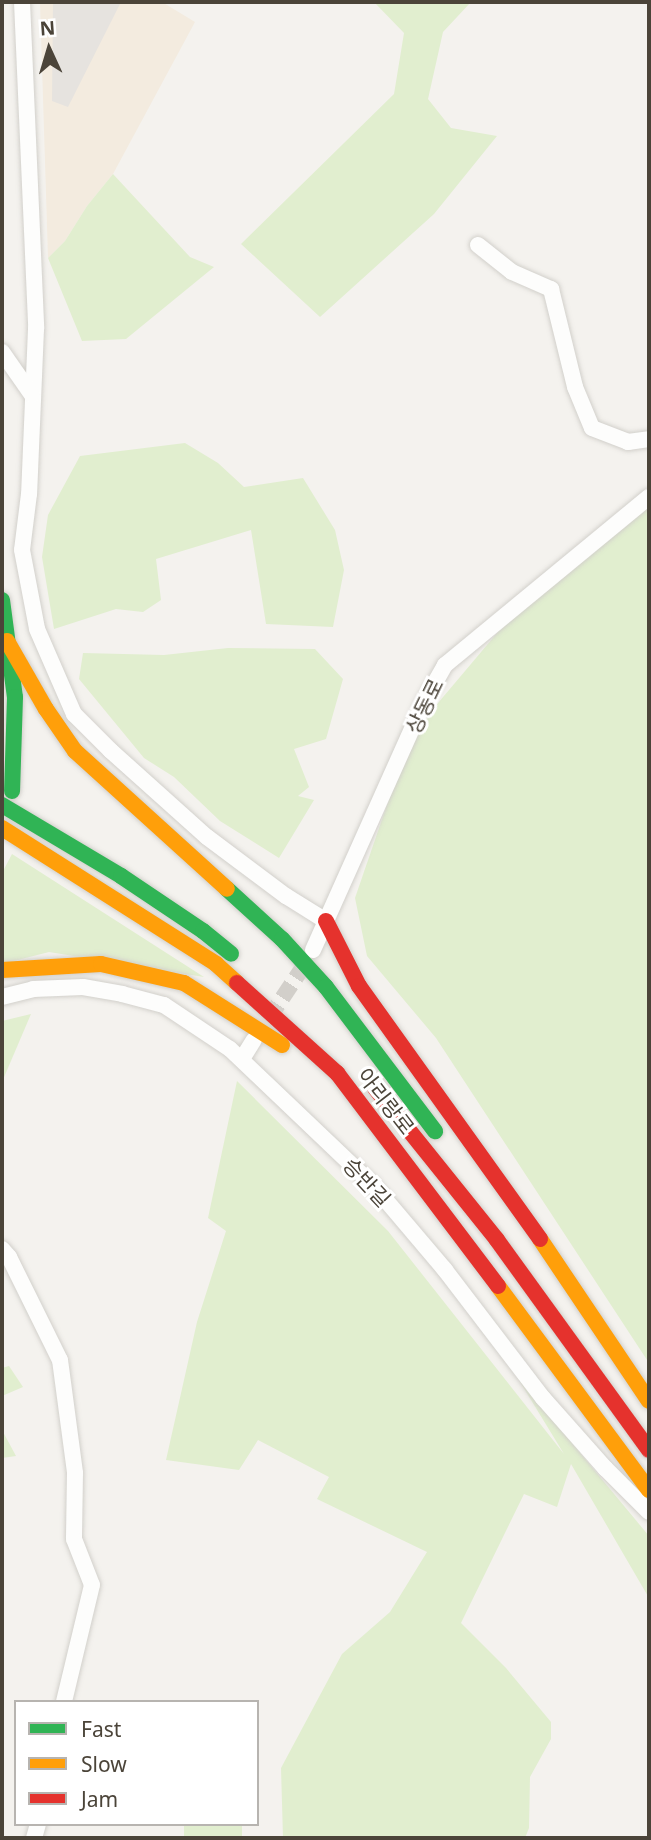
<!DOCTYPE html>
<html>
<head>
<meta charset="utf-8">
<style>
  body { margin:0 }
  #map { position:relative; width:651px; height:1840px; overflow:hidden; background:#f4f2ee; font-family:"Noto Sans","Noto Sans KR",sans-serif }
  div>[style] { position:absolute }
  .commercial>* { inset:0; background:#f3ebdf }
  .green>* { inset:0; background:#e1eecf; transform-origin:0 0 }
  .parking>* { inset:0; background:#e6e3df }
  .street-tunnel>* { height:16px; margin-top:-8px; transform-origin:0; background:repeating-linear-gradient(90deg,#d2cfca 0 16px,transparent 0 24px) }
  .roads { filter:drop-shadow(0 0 2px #d2d0cb) drop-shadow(0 0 2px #d2d0cb) }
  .street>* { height:16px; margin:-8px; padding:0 8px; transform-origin:8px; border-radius:8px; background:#fdfdfc }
  .fast>* { height:16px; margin:-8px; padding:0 8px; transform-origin:8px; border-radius:8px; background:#30b455 }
  .slow>* { height:16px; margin:-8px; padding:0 8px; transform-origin:8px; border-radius:8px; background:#ff9f0a }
  .jam>* { height:16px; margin:-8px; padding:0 8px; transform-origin:8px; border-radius:8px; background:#e5322d }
  span { translate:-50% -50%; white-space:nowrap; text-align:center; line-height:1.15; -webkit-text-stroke:6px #fff; paint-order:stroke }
  .street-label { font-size:21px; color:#4b4439 }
  .frame { position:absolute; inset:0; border:4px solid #4b4439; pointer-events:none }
  .legend { position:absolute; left:14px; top:1700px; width:245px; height:126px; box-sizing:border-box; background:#fff; border:2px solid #b7b4b0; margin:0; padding:9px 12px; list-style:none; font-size:21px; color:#4b4439 }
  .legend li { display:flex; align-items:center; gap:14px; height:35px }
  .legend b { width:35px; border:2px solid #b7b4b0 }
  .north { position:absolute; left:14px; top:14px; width:70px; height:70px; -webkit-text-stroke:5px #fff; paint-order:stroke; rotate:356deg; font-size:19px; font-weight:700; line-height:28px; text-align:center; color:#4b4439 }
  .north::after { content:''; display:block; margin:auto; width:24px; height:32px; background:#4b4439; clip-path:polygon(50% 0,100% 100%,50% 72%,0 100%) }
</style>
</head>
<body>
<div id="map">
  <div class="commercial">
    <div style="clip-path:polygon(40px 2px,162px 2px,195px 22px,113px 174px,87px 206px,65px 241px,48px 258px)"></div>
  </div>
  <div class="green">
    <div style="clip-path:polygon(374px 2px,471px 2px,443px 32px,428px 99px,451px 128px,497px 136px,434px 214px,320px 317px,241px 244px,394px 94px,404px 33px)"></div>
    <div style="clip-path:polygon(113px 174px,190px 257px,214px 267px,126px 339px,82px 341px,48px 258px,65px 241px,87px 206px)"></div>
    <div style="clip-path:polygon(185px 443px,218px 463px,244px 487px,303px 478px,335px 530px,344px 570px,333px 627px,266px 624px,251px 530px,156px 559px,161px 600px,143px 612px,116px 609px,54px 629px,42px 557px,48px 515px,80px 456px)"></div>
    <div style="clip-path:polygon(649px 506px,649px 1363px,436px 1038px,367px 956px,355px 898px,411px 735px,514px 613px)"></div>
    <div style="clip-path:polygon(228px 648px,315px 649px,343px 679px,326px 739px,294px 749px,309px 787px,298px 796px,314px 800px,279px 858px,220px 821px,174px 777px,144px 758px,79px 679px,83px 653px,164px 655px)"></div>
    <div style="clip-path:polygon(12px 854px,204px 977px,49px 952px,2px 964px,2px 873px)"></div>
    <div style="clip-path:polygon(31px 1014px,2px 1082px,2px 1021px)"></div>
    <div style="clip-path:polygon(237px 1081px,388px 1231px,564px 1454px,517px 1377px,649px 1536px,649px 1598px,571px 1464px,557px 1507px,524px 1494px,461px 1623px,506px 1668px,551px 1722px,551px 1739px,530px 1777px,529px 1828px,525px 1838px,283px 1838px,281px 1768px,342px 1654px,390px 1612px,427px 1552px,317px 1499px,329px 1477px,258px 1440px,239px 1470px,166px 1460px,197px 1322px,226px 1231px,208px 1218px)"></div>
    <div style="clip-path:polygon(9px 1366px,23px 1387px,2px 1396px,2px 1368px)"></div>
    <div style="clip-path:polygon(2px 1430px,16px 1456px,2px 1458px)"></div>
    <div style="left:184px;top:1824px;width:58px;height:14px"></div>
  </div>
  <div class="parking">
    <div style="clip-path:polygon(53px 2px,121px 2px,68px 107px,52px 101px)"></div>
  </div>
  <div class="street-tunnel">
    <div style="left:269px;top:1018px;width:69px;rotate:-56.3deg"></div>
  </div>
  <div class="roads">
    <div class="street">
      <div style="left:22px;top:2px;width:327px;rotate:87.5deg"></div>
      <div style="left:36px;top:329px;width:165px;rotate:92.4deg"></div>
      <div style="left:29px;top:494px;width:56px;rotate:97.1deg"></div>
      <div style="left:22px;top:550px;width:80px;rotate:79.2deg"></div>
      <div style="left:37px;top:629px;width:93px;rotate:66.5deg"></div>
      <div style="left:74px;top:714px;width:52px;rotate:45deg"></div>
      <div style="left:111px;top:751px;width:129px;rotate:41.9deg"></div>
      <div style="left:207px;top:837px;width:99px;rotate:36.8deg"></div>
      <div style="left:286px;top:896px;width:47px;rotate:32deg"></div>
      <div style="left:478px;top:245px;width:43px;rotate:38.5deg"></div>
      <div style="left:512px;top:272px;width:43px;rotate:23.6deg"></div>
      <div style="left:551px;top:289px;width:101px;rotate:76.2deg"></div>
      <div style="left:575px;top:387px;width:44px;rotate:67.5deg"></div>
      <div style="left:592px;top:428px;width:39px;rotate:21deg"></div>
      <div style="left:628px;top:442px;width:21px;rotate:-8deg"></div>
      <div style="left:2px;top:352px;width:52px;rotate:55.1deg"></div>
      <div style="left:313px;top:950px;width:272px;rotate:-65.9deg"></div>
      <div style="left:424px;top:702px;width:43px;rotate:-60.4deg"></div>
      <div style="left:445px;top:665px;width:264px;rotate:-39.5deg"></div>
      <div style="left:2px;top:997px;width:32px;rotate:-14deg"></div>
      <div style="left:33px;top:989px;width:50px;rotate:-2.3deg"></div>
      <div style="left:83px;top:987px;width:40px;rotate:10deg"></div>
      <div style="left:122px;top:994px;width:43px;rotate:14.7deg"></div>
      <div style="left:164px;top:1005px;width:79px;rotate:33.7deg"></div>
      <div style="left:230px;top:1049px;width:197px;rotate:43.6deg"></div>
      <div style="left:373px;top:1185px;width:111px;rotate:49.7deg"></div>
      <div style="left:445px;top:1270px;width:161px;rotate:52.6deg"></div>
      <div style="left:543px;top:1398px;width:94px;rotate:48.5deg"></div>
      <div style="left:605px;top:1468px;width:62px;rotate:45deg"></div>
      <div style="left:242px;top:1059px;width:22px;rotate:-58deg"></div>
      <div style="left:2px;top:1249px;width:11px;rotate:49deg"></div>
      <div style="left:9px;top:1257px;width:115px;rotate:63.7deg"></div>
      <div style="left:60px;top:1360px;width:114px;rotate:82.4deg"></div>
      <div style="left:75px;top:1473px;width:66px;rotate:90.9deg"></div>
      <div style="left:74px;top:1539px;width:49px;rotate:68.6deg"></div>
      <div style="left:92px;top:1585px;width:120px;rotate:103.5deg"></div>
      <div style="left:34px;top:1838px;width:15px;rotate:-74deg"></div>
    </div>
    <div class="fast">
      <div style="left:2px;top:600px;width:98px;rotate:82.4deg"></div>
      <div style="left:15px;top:697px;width:94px;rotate:91.8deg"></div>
      <div style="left:2px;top:805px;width:139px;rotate:30.8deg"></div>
      <div style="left:121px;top:876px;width:99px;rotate:33.9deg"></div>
      <div style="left:203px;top:931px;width:36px;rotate:39deg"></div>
      <div style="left:227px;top:889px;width:74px;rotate:42.3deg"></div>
      <div style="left:282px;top:939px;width:65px;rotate:47.5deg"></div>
      <div style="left:326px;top:987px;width:181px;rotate:52.9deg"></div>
    </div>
    <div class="slow">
      <div style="left:7px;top:641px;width:78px;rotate:60.2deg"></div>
      <div style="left:46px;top:709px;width:51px;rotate:55.4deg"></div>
      <div style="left:75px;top:751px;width:205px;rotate:42.2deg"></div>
      <div style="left:2px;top:828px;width:254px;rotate:32.4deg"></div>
      <div style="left:216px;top:964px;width:28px;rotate:42deg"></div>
      <div style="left:2px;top:970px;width:99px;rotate:-3.5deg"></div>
      <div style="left:101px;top:964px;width:85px;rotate:12.9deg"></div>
      <div style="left:184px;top:983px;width:116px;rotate:32.3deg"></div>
      <div style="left:540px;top:1239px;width:195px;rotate:56.1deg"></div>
      <div style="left:498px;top:1286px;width:254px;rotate:53.5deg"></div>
    </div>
    <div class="jam">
      <div style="left:326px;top:921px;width:73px;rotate:63.1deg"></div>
      <div style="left:359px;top:986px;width:311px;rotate:54.4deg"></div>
      <div style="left:237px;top:983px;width:135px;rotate:42deg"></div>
      <div style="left:337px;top:1073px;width:267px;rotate:52.9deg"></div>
      <div style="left:375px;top:1088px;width:195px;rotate:51.2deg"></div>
      <div style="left:497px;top:1240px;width:259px;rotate:54.1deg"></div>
    </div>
  </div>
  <div class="street-label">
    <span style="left:424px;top:706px;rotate:-64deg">상동로</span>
    <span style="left:386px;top:1101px;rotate:52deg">아리랑로</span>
    <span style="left:367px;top:1182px;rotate:47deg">승반길</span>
  </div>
  <div class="frame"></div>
  <ul class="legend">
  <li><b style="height:9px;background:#30b455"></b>Fast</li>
  <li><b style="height:9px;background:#ff9f0a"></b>Slow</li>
  <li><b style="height:9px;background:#e5322d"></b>Jam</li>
  </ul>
  <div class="north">N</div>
</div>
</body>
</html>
